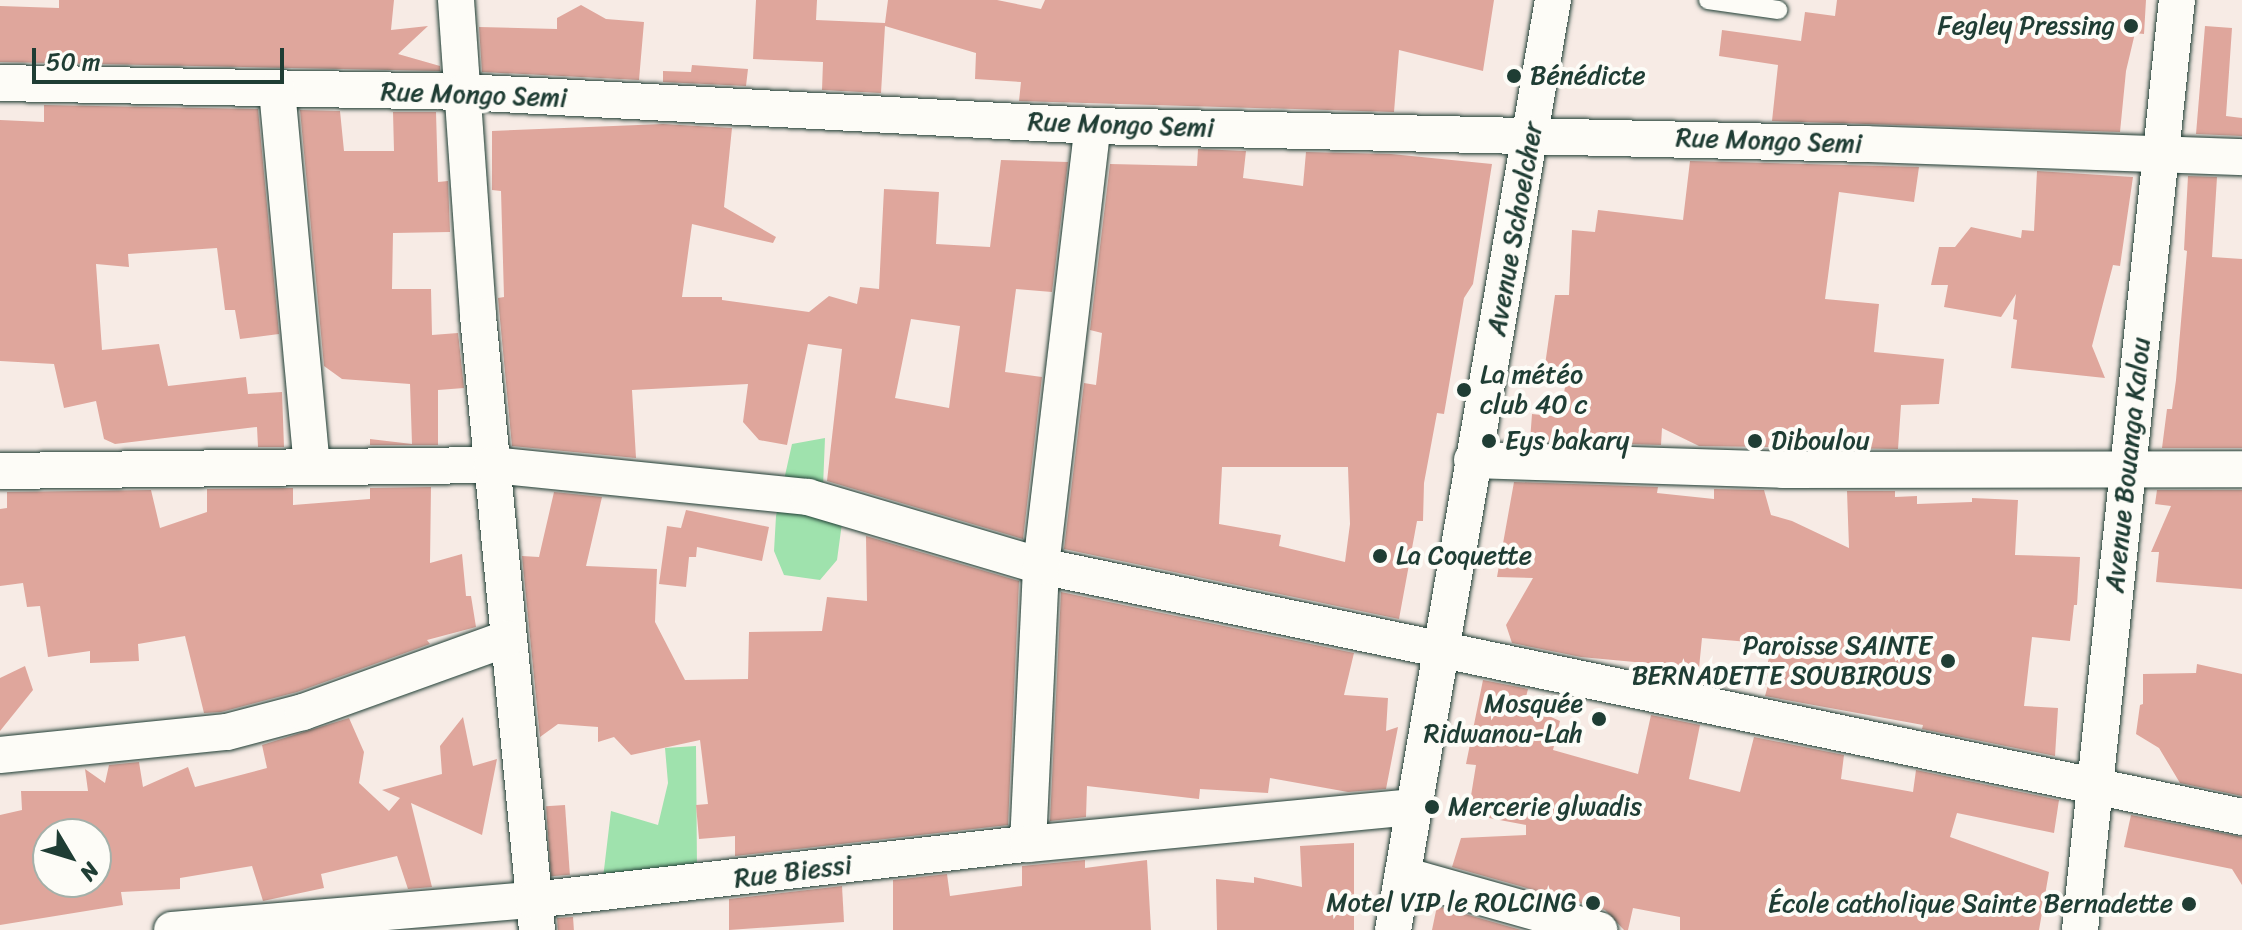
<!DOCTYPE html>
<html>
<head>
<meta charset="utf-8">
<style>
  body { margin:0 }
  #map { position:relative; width:2242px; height:930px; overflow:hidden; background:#f7ebe5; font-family:Sriracha,sans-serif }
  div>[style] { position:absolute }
  .green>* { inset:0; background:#9fe2ad }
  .building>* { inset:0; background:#dfa69c; transform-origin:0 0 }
  .roads { filter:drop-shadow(0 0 2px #1f3d34) drop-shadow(0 0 2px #1f3d34) }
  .lane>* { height:18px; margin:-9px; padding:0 9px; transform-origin:9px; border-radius:9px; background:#fdfcf7 }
  .street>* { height:36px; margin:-18px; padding:0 18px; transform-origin:18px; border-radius:18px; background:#fdfcf7 }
  .dots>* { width:22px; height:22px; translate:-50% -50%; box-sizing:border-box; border:4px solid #fdfcf7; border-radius:50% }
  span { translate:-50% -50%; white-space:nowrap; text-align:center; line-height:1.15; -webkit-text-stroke:8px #fdfcf7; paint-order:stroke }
  .poi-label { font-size:26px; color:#1f3d34 }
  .right { translate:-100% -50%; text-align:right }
  .left { translate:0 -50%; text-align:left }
  .street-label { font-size:26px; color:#1f3d34 }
  .north { position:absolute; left:32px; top:818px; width:80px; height:80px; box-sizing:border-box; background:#fdfcf7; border:2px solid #a4b0a9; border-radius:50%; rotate:128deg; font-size:22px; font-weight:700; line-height:32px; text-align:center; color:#1f3d34 }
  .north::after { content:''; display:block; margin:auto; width:28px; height:36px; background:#1f3d34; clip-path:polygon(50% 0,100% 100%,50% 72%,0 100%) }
  .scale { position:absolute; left:32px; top:48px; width:252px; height:36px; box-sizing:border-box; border:4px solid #1f3d34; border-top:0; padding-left:10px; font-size:24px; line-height:28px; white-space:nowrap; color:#1f3d34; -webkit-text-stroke:6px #fdfcf7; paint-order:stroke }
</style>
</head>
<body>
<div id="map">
  <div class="green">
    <div style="clip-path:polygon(825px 438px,823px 487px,842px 523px,837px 560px,820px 580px,784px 575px,774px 551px,776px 516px,792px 444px)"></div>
    <div style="clip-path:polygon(696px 746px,697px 871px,603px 878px,611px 811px,658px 825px,668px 783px,665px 748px)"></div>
  </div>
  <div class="building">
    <div style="clip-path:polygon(59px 0,394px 0,391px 30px,428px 26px,398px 54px,440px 66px,440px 71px,0 62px,0 6px,59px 8px)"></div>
    <div style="clip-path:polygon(756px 0,817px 0,816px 20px,885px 23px,888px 0,997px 0,1041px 9px,1045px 0,1494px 0,1483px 71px,1399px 50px,1394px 112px,1019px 101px,1021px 82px,975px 79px,976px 53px,885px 26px,881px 93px,822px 90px,823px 62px,753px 59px)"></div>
    <div style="clip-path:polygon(1837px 0,2146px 0,2144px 34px,2135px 33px,2126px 71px,2120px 132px,1772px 121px,1778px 65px,1719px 56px,1722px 30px,1801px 41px,1805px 12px,1835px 16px)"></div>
    <div style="clip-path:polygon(581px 5px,606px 19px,644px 22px,639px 80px,482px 72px,479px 27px,557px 29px,557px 18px)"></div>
    <div style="clip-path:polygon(2205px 26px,2232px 28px,2226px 116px,2242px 118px,2242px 136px,2196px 134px)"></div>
    <div style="clip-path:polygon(692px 65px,748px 69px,746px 86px,663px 82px,663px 71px,691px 72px)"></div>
    <div style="clip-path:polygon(44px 105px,258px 109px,279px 334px,240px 339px,235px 310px,225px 310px,217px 248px,128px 254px,129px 267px,96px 264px,102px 350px,159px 344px,168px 386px,246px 377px,248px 394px,282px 392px,284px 447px,258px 447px,257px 427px,115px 444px,104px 439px,96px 401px,64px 408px,54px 364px,0 361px,0 120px,44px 122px)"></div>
    <div style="clip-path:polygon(300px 110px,340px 111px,344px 151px,394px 151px,393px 112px,436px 112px,438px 182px,448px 181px,450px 232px,393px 233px,392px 289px,431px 289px,432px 335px,458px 333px,464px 388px,438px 390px,438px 445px,370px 445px,370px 439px,412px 444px,410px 384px,342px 379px,324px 366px)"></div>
    <div style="clip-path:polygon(evenodd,663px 124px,732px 128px,724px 207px,776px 237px,773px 243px,692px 224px,682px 297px,722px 297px,722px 300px,809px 312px,829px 296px,857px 304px,860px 287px,879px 289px,884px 189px,939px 192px,936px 244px,990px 247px,1001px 160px,1068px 162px,1052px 292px,1016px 289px,1005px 372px,1042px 377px,1023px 539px,827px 481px,842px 349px,808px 344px,787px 445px,759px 440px,743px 422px,748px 384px,632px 390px,636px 458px,512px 446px,498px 298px,504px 297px,501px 191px,492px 190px,492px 131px,663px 124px,911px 319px,960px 326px,949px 408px,895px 398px,911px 319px)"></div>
    <div style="clip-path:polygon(evenodd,1198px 149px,1246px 151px,1243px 178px,1303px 186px,1306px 152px,1391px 154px,1492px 164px,1473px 284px,1464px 298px,1444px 414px,1437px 413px,1424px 483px,1423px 521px,1417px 521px,1399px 619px,1064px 549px,1084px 383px,1096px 385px,1102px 333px,1090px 330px,1110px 164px,1197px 166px,1198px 149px,1222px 467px,1348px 467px,1350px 524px,1345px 562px,1279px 546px,1281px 535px,1219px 524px,1222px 467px)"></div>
    <div style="clip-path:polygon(1690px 161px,1919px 167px,1914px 202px,1839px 192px,1825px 299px,1879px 304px,1874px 352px,1944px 359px,1939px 404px,1901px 405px,1898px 449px,1699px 446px,1662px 428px,1661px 445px,1530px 441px,1532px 414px,1560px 417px,1568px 369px,1545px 365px,1555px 295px,1569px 295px,1572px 230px,1595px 232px,1598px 210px,1683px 220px)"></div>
    <div style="clip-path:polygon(2037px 171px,2133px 177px,2120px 266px,2113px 265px,2092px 346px,2105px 378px,2011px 368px,2017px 320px,2013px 319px,2016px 294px,2001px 317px,1944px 307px,1948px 285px,1931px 285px,1939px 247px,1955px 247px,1971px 227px,2021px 238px,2022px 230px,2034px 231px)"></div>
    <div style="clip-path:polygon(2188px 176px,2217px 177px,2212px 257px,2242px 259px,2242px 448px,2162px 448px,2167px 409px,2172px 409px,2176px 380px,2187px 251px,2184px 250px)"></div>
    <div style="clip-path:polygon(1514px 482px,1658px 487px,1657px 493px,1714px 499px,1714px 489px,1764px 490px,1771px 515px,1792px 521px,1849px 548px,1847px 491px,1895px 491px,1895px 497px,1917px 496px,1917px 504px,1972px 502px,1972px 498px,2018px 500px,2015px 555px,2080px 557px,2077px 605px,2074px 605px,2070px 641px,2032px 637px,2024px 706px,2058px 708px,2055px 756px,1922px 729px,1923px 725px,1765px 696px,1768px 685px,1763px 684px,1772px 644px,1702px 638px,1699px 668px,1581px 657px,1512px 643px,1506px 625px,1533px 578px,1497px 577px)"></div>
    <div style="clip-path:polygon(431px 487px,430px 563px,462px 554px,466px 596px,471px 596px,476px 627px,427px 640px,430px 644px,297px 692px,221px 712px,204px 713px,185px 636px,138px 644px,139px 661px,90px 663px,90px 651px,48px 657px,40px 606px,27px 607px,23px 583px,0 586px,0 509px,7px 508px,7px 492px,151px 490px,160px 528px,207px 512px,207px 489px,293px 488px,293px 505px,370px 499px,370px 488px)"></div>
    <div style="clip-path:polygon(2157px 490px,2242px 490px,2242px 589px,2156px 582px,2159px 552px,2151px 552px,2171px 506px,2155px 504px)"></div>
    <div style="clip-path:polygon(554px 492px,602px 497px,586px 566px,657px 569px,655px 622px,685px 680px,748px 679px,749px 632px,822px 631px,827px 597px,867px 601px,866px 536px,1019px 581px,1008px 825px,735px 856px,735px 836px,699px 839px,696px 805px,708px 804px,700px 740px,631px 755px,614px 737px,598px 742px,598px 727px,558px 724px,540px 737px,522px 556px,539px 557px)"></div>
    <div style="clip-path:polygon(686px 510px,769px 527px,762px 561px,697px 547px,696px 557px,689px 557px,686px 587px,659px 584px,667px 526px,681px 528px)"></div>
    <div style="clip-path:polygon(1061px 592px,1354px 653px,1344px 695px,1388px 698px,1386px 731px,1398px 727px,1386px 789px,1348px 792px,1270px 778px,1268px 793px,1200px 789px,1199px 799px,1087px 786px,1086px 817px,1050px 821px)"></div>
    <div style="clip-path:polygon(2197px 664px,2242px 674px,2242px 796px,2180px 783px,2159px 748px,2136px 734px,2140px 705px,2143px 704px,2143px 674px,2196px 673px)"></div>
    <div style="clip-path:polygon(25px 666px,33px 690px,0 731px,0 678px)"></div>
    <div style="clip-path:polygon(1483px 680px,1528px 689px,1524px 705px,1560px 721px,1553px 750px,1638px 774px,1651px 715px,1700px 725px,1689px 779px,1740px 792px,1754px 737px,1844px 755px,1841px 779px,1913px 792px,1916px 770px,2059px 800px,2054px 833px,1957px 813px,1950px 837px,2049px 872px,2039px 930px,1680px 930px,1680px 917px,1633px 908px,1628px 930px,1624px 930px,1605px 910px,1452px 867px,1461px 838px,1526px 835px,1526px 825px,1468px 814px,1476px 765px,1466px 764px)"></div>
    <div style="clip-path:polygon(evenodd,463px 717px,473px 766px,497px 759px,482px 835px,411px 803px,432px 887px,408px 889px,397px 856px,321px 874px,324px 888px,263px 901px,252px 866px,180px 878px,180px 889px,121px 892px,123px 905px,0 925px,0 815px,22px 810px,21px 791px,88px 791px,85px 769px,105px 783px,109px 765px,139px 762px,143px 787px,188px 767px,195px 787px,267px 768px,262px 745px,349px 718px,364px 752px,359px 783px,389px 811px,400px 798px,382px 790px,442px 774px,440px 746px,463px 717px,48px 834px,96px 834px,96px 882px,48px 882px,48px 834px)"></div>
    <div style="left:565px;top:805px;width:70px;height:19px;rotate:86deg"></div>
    <div style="clip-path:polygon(2131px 815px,2242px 837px,2242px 885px,2232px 869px,2124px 847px)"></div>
    <div style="clip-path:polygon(1354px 843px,1354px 930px,1217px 930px,1216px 879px,1254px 883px,1254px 877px,1302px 887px,1300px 846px)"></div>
    <div style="clip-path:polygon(1085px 860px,1085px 868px,1147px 860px,1151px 930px,893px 930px,893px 880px,947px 874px,950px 896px,1022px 886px,1022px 866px)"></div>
    <div style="clip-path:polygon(842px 886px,844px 922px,729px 930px,729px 899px)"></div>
    <div style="clip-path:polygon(1437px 906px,1521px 930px,1432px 930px)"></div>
    <div style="left:573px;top:917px;width:13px;height:16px;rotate:86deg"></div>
  </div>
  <div class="roads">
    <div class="lane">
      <div style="left:1708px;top:0;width:71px;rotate:8.1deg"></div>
    </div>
    <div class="street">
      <div style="left:456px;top:0;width:317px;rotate:86deg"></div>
      <div style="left:478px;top:316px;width:617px;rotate:84.51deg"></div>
      <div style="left:0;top:83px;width:464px;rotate:1.1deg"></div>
      <div style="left:464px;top:92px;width:630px;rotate:3.09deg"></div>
      <div style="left:1093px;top:126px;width:773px;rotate:1.33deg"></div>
      <div style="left:1866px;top:144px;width:376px;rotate:2deg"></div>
      <div style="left:277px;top:90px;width:378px;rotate:84.7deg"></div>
      <div style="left:1472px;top:460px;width:311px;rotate:1.8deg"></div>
      <div style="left:1783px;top:470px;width:459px;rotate:-0.1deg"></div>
      <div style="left:0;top:471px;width:492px;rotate:-0.7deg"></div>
      <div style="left:492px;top:465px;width:318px;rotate:5.8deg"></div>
      <div style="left:808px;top:497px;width:243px;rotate:16.5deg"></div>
      <div style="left:1041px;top:566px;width:1227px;rotate:11.8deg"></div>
      <div style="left:0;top:755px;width:228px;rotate:-5.8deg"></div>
      <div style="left:227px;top:732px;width:79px;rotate:-14.7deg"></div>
      <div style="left:303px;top:712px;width:216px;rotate:-19.8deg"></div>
      <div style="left:1028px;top:844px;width:278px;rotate:-87.3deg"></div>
      <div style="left:1041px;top:566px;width:443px;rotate:-83.3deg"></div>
      <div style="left:1403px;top:875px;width:204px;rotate:15.7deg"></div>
      <div style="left:172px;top:930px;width:362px;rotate:-4.8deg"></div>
      <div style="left:533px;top:900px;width:498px;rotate:-6.5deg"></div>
      <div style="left:1028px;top:844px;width:388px;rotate:-5.5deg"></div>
      <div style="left:1393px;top:930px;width:944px;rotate:-80.24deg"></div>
      <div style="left:2080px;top:930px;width:935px;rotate:-84.05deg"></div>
    </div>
  </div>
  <div class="dots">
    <div style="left:2131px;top:26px;background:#1f3d34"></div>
    <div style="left:1514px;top:76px;background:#1f3d34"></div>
    <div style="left:1464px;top:390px;background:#1f3d34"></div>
    <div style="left:1489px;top:441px;background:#1f3d34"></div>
    <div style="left:1755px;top:441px;background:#1f3d34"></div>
    <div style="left:1380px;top:556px;background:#1f3d34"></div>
    <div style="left:1948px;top:661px;background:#1f3d34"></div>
    <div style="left:1599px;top:719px;background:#1f3d34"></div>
    <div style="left:1432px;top:807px;background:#1f3d34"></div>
    <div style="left:1593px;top:903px;background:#1f3d34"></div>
    <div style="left:2189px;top:904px;background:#1f3d34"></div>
  </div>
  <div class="poi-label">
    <span class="right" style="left:2115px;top:26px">Fegley Pressing</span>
    <span class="left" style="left:1530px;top:76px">Bénédicte</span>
    <span class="left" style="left:1480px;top:390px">La météo<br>club 40 c</span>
    <span class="left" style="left:1505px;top:441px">Eys bakary</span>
    <span class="left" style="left:1771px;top:441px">Diboulou</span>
    <span class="left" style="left:1396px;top:556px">La Coquette</span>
    <span class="right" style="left:1932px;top:661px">Paroisse SAINTE<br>BERNADETTE SOUBIROUS</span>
    <span class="right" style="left:1583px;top:719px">Mosquée<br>Ridwanou-Lah</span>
    <span class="left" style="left:1448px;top:807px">Mercerie glwadis</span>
    <span class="right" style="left:1577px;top:903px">Motel VIP le ROLCING</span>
    <span class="right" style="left:2173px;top:904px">École catholique Sainte Bernadette</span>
  </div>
  <div class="street-label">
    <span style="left:474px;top:95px;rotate:2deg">Rue Mongo Semi</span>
    <span style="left:1121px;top:125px;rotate:2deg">Rue Mongo Semi</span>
    <span style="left:1769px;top:141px;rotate:2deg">Rue Mongo Semi</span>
    <span style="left:1515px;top:229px;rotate:-80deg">Avenue Schoelcher</span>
    <span style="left:2128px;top:465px;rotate:-84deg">Avenue Bouanga Kalou</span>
    <span style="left:793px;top:872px;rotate:-7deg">Rue Biessi</span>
  </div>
  <div class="north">N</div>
  <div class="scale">50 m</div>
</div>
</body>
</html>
